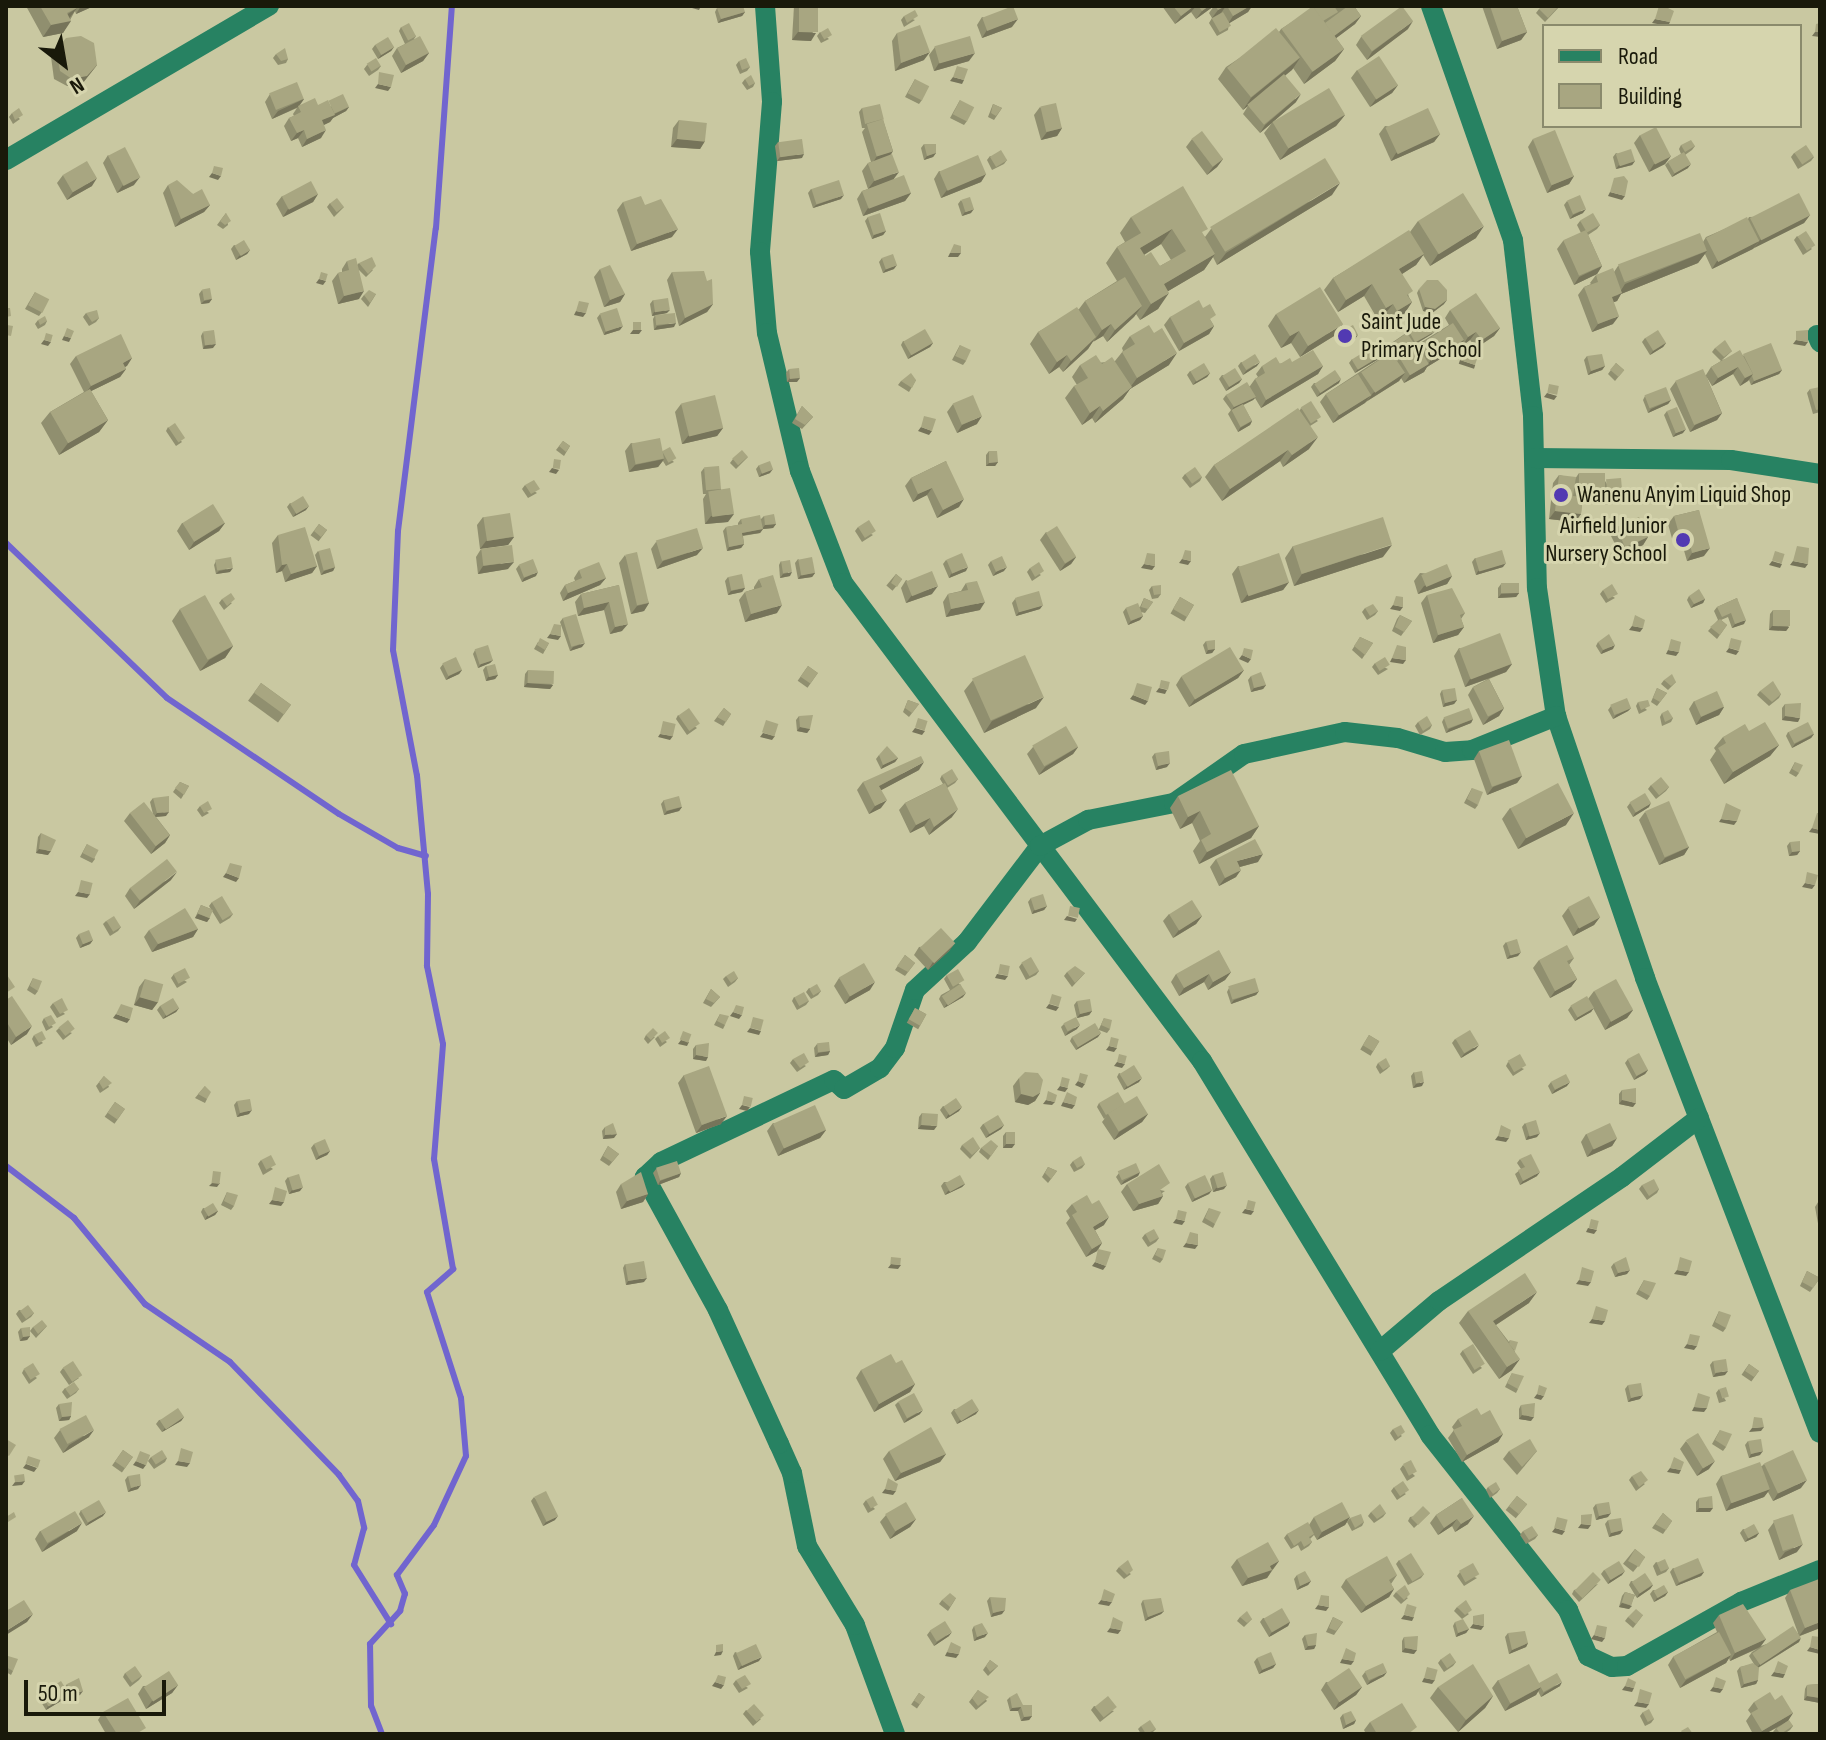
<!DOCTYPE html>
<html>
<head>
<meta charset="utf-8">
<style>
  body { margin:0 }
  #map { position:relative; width:1826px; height:1740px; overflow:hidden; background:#c9c8a1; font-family:"Sofia Sans Condensed",sans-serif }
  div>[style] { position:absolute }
  .stream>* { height:6px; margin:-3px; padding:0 3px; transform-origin:3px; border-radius:3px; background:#7165cf }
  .minor>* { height:20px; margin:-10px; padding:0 10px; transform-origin:10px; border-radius:10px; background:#278262 }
  .wall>* { inset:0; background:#908f6f; transform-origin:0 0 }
  .shaded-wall>* { inset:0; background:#76745a; transform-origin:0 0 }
  .building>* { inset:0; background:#a8a681; transform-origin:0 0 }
  .dots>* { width:22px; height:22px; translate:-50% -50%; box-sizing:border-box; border:4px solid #d6d5ae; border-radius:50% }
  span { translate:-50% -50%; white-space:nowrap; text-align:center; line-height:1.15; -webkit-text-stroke:6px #d6d5ae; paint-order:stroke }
  .poi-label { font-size:24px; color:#19190a }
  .left { translate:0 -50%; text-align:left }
  .right { translate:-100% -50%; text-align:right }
  .frame { position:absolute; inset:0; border:8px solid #19190a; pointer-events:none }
  .legend { position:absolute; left:1542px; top:24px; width:260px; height:104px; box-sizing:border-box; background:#d6d5ae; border:2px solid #8a8a6c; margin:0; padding:10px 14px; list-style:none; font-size:24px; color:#19190a }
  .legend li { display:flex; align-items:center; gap:16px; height:40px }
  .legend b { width:40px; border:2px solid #8a8a6c }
  .north { position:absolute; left:24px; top:24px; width:80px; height:80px; -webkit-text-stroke:6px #d6d5ae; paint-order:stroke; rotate:149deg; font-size:22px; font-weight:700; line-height:32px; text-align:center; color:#19190a }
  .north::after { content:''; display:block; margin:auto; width:28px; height:36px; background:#19190a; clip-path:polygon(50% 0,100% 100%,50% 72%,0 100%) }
  .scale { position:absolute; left:24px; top:1680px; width:142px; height:36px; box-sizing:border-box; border:4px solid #19190a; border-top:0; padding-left:10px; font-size:24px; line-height:28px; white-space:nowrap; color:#19190a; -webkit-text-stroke:6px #d6d5ae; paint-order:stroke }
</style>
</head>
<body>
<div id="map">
  <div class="stream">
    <div style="left:6px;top:543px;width:223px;rotate:43.9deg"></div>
    <div style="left:167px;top:698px;width:207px;rotate:34deg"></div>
    <div style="left:339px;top:814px;width:68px;rotate:30deg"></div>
    <div style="left:398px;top:848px;width:29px;rotate:16deg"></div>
    <div style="left:6px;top:1166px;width:86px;rotate:37.4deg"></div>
    <div style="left:74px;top:1218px;width:112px;rotate:50.5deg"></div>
    <div style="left:145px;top:1304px;width:103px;rotate:34.3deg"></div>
    <div style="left:230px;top:1362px;width:157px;rotate:46deg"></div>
    <div style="left:339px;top:1475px;width:32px;rotate:54deg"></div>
    <div style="left:358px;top:1501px;width:28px;rotate:77deg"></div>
    <div style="left:364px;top:1528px;width:38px;rotate:105deg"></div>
    <div style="left:354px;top:1565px;width:70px;rotate:57.9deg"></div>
    <div style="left:382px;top:1734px;width:30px;rotate:-111deg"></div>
    <div style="left:371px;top:1706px;width:62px;rotate:-90.9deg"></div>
    <div style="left:370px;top:1644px;width:45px;rotate:-47.7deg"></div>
    <div style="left:400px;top:1611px;width:18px;rotate:-74deg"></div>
    <div style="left:405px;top:1594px;width:21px;rotate:-113deg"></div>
    <div style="left:397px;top:1575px;width:62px;rotate:-53.5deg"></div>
    <div style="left:434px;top:1525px;width:76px;rotate:-65.1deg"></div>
    <div style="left:466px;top:1456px;width:58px;rotate:-94.9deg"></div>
    <div style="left:461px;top:1398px;width:111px;rotate:-107.8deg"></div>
    <div style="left:427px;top:1292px;width:35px;rotate:-41deg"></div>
    <div style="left:453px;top:1269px;width:112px;rotate:-99.8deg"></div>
    <div style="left:434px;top:1159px;width:115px;rotate:-85.5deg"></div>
    <div style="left:443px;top:1044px;width:80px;rotate:-101.6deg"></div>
    <div style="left:427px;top:966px;width:72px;rotate:-89.2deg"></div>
    <div style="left:428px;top:894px;width:119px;rotate:-95.3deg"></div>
    <div style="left:417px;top:776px;width:128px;rotate:-100.8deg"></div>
    <div style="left:393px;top:650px;width:119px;rotate:-87.6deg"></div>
    <div style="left:398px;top:531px;width:305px;rotate:-82.9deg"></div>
    <div style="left:436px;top:228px;width:223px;rotate:-85.9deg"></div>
  </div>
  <div class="minor">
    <div style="left:765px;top:6px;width:96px;rotate:85.8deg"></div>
    <div style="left:772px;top:102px;width:150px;rotate:94.6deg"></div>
    <div style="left:760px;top:252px;width:81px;rotate:85.1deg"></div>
    <div style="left:767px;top:333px;width:142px;rotate:76.6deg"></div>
    <div style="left:800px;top:471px;width:120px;rotate:69deg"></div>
    <div style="left:843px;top:583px;width:598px;rotate:53.09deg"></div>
    <div style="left:1202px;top:1061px;width:438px;rotate:58.6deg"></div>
    <div style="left:1430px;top:1435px;width:223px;rotate:51.7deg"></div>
    <div style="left:1568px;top:1610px;width:50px;rotate:66.5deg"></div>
    <div style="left:1588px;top:1656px;width:26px;rotate:25deg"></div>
    <div style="left:1612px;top:1667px;width:15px;rotate:-4deg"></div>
    <div style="left:1627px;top:1666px;width:131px;rotate:-29.3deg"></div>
    <div style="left:1741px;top:1602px;width:85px;rotate:-22.1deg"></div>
    <div style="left:1431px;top:6px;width:248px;rotate:70.7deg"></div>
    <div style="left:1513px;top:240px;width:177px;rotate:83.5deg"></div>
    <div style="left:1533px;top:416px;width:172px;rotate:88.7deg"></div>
    <div style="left:1537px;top:588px;width:129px;rotate:81.6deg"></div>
    <div style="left:1556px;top:716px;width:277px;rotate:71.2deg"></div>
    <div style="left:1645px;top:978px;width:487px;rotate:69deg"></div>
    <div style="left:6px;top:160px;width:305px;rotate:-30.4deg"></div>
    <div style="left:1817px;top:335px;width:8px;rotate:67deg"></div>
    <div style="left:1535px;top:458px;width:196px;rotate:0.6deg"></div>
    <div style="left:1731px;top:460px;width:90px;rotate:8.9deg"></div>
    <div style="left:1380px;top:1351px;width:77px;rotate:-40.3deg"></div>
    <div style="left:1439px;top:1301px;width:221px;rotate:-34.1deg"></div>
    <div style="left:1622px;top:1177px;width:97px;rotate:-37.5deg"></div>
    <div style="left:895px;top:1734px;width:116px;rotate:-110.2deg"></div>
    <div style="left:855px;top:1625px;width:92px;rotate:-121.3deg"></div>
    <div style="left:807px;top:1546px;width:75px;rotate:-101.6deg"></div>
    <div style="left:792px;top:1473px;width:32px;rotate:-114deg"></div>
    <div style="left:779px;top:1444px;width:147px;rotate:-114.5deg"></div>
    <div style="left:718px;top:1310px;width:152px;rotate:-118.8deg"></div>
    <div style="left:645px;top:1177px;width:22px;rotate:-43deg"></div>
    <div style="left:661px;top:1162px;width:191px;rotate:-25.4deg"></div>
    <div style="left:834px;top:1080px;width:13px;rotate:42deg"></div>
    <div style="left:844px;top:1089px;width:42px;rotate:-30.3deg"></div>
    <div style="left:880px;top:1068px;width:25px;rotate:-53deg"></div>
    <div style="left:895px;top:1048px;width:61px;rotate:-71deg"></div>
    <div style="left:915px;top:990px;width:71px;rotate:-42.7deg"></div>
    <div style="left:967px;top:942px;width:121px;rotate:-52.8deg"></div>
    <div style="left:1040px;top:846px;width:55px;rotate:-28.4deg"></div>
    <div style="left:1088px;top:820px;width:88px;rotate:-11.2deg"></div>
    <div style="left:1174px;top:803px;width:85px;rotate:-35deg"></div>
    <div style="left:1244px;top:754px;width:103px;rotate:-12.3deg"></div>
    <div style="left:1345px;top:732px;width:53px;rotate:6.5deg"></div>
    <div style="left:1398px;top:738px;width:49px;rotate:16.6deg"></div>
    <div style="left:1445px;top:752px;width:27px;rotate:-4deg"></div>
    <div style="left:1472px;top:750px;width:91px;rotate:-22deg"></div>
  </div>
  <div class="wall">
    <div style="clip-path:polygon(26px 6px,94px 6px,76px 14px,75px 11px,63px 33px,43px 37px)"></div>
    <div style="clip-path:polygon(794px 6px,818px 6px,811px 41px,792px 40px)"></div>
    <div style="clip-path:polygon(1162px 6px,1252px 6px,1248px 12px,1229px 23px,1228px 30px,1217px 36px,1209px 23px,1212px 18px,1209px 13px,1214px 6px,1196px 19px,1191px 12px,1175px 24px)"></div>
    <div style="clip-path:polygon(1317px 6px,1354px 6px,1361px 16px,1355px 24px,1336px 38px,1344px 49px,1335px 61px,1304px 84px,1293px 68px,1285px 75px,1296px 102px,1274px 121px,1345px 115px,1336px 126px,1280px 160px,1264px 133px,1272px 123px,1260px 133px,1243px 114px,1248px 106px,1261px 95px,1243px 110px,1218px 79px,1226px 67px,1279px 32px,1281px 29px)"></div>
    <div style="clip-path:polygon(1482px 6px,1517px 6px,1527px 32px,1521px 40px,1497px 49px)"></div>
    <div style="clip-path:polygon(1560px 6px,1545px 22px,1536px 13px,1539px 9px)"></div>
    <div style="clip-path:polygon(717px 8px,745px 12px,742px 16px,718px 23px,715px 12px)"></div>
    <div style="clip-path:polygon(904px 16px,915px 20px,904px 27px,901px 20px)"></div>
    <div style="clip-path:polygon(982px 17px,1012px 27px,982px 38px,977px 25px)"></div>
    <div style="clip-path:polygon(401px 27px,416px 36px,414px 39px,429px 53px,423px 61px,401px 73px,392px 56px,397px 48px,405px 44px,399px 31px)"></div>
    <div style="clip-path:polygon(1408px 29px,1367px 60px,1356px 45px,1361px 37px)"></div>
    <div style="clip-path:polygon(820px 32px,829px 39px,821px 43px,817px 36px)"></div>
    <div style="clip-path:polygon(897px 33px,924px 60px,895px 71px,892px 41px)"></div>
    <div style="clip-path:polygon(375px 45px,394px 47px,391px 51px,378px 59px,372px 49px)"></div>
    <div style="clip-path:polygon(935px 47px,969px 61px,934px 71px,929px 55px)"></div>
    <div style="clip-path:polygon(56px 50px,97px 65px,82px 84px,67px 86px,54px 79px,51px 57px)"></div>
    <div style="clip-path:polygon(276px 54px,288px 59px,286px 63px,278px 65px,273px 58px)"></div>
    <div style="clip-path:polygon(739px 61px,750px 67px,747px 71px,740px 74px,736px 65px)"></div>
    <div style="clip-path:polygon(367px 65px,381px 66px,378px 70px,369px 76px,364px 69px)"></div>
    <div style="clip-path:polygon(1357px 70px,1398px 85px,1392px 93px,1370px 107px,1351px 78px)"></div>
    <div style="clip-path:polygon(745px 79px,755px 83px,753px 87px,747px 90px,742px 83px)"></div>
    <div style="clip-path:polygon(915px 79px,922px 100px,919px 104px,905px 97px)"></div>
    <div style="clip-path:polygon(270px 94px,304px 99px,300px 105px,349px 107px,346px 111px,333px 118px,330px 122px,324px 125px,321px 138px,302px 147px,298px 138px,291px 141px,284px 126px,289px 118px,294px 116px,293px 114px,297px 108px,272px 119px,265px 102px)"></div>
    <div style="clip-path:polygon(960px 100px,967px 121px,964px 125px,950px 118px)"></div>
    <div style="clip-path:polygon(993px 104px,1002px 108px,994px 120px,988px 117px)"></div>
    <div style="clip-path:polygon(1040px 107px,1062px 128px,1057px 136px,1041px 140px,1034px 115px)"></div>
    <div style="clip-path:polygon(862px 108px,883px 120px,893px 151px,890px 155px,894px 179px,911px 193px,905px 201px,863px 216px,857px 199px,862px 191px,868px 189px,862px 171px,868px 163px,871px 162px,862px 132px,865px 128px,862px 128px,859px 112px)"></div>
    <div style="clip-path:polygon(12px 113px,20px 119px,13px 124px,9px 117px)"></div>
    <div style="clip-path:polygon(679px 120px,705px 141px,700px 149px,671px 147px,673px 128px)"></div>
    <div style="clip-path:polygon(1385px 126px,1440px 134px,1434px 142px,1391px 161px,1379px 134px)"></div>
    <div style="clip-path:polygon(1640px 135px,1671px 156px,1665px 164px,1649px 172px,1634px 143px)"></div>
    <div style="clip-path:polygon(1192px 139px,1223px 159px,1217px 167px,1207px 175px,1186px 147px)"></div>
    <div style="clip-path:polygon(1533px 139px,1574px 176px,1569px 184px,1547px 193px,1528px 147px)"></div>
    <div style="clip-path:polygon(778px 142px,802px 158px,777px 161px,775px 146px)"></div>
    <div style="clip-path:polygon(924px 144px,936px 153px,933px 157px,924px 160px,921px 148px)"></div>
    <div style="clip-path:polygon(1681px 145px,1695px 146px,1692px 150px,1685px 155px,1688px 168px,1672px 177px,1665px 165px,1668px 162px,1681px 154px,1679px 149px)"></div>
    <div style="clip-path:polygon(1616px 153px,1635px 161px,1632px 165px,1616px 169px,1613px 157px)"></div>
    <div style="clip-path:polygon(1794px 153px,1814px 157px,1811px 161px,1798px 169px,1791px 157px)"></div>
    <div style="clip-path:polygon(108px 155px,134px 185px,117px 193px,103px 163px)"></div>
    <div style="clip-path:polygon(990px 156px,1007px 160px,1004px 164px,992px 170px,987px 160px)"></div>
    <div style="clip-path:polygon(939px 171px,986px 174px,981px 182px,941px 198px,934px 179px)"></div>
    <div style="clip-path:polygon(63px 175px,92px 186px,67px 200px,57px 183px)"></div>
    <div style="clip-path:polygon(168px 185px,193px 194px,210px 205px,204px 212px,175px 227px,163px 193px)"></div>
    <div style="clip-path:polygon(811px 189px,841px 199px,813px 208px,808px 193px)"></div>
    <div style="clip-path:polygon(318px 194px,313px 202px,283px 217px,276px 204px,282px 196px)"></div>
    <div style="clip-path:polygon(evenodd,1332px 195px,1217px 265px,1213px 257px,1204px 270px,1168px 291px,1158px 309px,1140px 320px,1136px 314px,1107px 342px,1103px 336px,1093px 341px,1088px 349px,1063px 372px,1059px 367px,1049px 374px,1030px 344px,1038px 332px,1079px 309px,1085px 301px,1117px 281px,1106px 263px,1117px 247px,1125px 242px,1120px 233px,1131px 217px,1203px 235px,1205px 237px,1211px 229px,1332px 195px,1161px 244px,1171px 260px,1160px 266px,1144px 255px,1161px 244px)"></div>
    <div style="clip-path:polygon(961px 200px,971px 213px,962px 216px,958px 204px)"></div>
    <div style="clip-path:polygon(1567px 201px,1583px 213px,1570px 219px,1564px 205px)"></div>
    <div style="clip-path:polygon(623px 202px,645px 205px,672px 237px,631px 251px,617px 210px)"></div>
    <div style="clip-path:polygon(330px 203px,344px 207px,334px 217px,327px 207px)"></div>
    <div style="clip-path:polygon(226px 213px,228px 225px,223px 229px,217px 225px)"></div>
    <div style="clip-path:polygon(1810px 215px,1804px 223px,1712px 269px,1705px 254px,1698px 263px,1621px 294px,1617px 301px,1614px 302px,1613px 324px,1592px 332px,1578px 295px,1584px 287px,1591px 284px,1590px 283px,1596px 275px,1614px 272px,1618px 266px,1703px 242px,1706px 237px,1748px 219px,1749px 217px)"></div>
    <div style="clip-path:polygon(868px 217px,886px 231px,883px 235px,872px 239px,865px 221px)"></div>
    <div style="clip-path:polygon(1418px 221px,1476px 238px,1430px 266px,1423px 255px,1416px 265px,1402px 274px,1409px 297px,1412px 302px,1404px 314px,1389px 323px,1384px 315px,1378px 320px,1364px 296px,1338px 312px,1324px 290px,1333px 278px,1410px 232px)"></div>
    <div style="clip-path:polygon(1580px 221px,1600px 225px,1597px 229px,1588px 235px,1602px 266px,1597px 274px,1574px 285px,1557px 249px,1563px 241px,1581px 233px,1577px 225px)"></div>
    <div style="clip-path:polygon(1797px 236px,1812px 249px,1803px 255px,1794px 240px)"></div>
    <div style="clip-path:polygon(234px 245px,250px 250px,247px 254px,236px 260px,231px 249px)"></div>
    <div style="clip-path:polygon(882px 258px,894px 269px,883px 273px,879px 262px)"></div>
    <div style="clip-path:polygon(347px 261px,357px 265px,359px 263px,373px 270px,366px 277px,359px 270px,359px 299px,338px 304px,332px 281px,338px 273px,342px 272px,342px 269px)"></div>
    <div style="clip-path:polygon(600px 269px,625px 294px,620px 302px,604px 307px,594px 277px)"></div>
    <div style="clip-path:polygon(672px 272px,713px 304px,707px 312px,679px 326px,667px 280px)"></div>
    <div style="clip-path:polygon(1419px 289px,1444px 304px,1432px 313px,1423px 311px,1417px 293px)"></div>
    <div style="clip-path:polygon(202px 290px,212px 299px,209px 303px,201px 304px,199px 294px)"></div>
    <div style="clip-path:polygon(35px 292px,42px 312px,39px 316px,25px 309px)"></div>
    <div style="clip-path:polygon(376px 294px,368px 307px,361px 299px,364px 295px)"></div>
    <div style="clip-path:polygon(653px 300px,667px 313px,652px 316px,650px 304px)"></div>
    <div style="clip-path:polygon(1203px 308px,1214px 326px,1209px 334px,1179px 351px,1164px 325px,1170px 317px)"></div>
    <div style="clip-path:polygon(1450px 310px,1500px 328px,1494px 336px,1476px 348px,1470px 340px,1463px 345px,1462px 343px,1458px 348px,1427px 367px,1424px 372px,1404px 383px,1401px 378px,1399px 381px,1333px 423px,1320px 402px,1326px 394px,1387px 354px,1384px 350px,1387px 346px,1409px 331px,1432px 334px,1414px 345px,1412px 349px,1396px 359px,1397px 361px,1399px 357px,1418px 346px,1420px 343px,1449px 325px,1445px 318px)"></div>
    <div style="clip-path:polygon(86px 313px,99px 318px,96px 322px,89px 326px,83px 317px)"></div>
    <div style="clip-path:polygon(600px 314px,620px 330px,604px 335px,597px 318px)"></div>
    <div style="clip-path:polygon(1276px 314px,1334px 336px,1300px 357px,1291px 343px,1281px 348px,1268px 326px)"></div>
    <div style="clip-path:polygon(655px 315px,674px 327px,654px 330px,653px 319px)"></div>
    <div style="clip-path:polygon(38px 320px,47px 321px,45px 325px,38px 329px,35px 324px)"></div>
    <div style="clip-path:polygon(203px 332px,213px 348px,203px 349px,201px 336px)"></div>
    <div style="clip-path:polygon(1339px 332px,1355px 339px,1341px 346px,1336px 336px)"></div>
    <div style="clip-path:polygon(1130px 336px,1169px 365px,1130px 389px,1123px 399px,1095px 423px,1092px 418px,1082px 425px,1065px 398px,1074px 386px,1077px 385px,1072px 377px,1080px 365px,1115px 361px,1123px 351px,1122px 348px)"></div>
    <div style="clip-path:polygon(1645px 338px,1666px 343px,1663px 347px,1650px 355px,1642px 342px)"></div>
    <div style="clip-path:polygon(903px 341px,933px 343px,930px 347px,908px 359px,901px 345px)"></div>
    <div style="clip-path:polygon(960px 345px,966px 361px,963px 365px,952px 360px)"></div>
    <div style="clip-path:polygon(1715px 348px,1732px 351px,1722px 360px,1742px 355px,1782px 370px,1779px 374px,1751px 385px,1749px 380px,1740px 386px,1733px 374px,1712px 386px,1706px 376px,1722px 413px,1717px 420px,1690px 432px,1670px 389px,1676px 381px,1706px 375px,1711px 367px,1721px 361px,1712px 352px)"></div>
    <div style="clip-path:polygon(76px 356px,132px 358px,125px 367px,126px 369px,120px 377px,91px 391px,108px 420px,99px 432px,59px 455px,41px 423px,50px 412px,84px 392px,70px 364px)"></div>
    <div style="clip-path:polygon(1587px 356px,1605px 366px,1602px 370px,1588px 375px,1584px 360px)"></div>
    <div style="clip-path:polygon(1352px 359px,1377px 360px,1355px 373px,1349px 363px)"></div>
    <div style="clip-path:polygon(1241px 362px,1257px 366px,1243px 375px,1238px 366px)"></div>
    <div style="clip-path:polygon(1292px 362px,1323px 366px,1318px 374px,1261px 408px,1255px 398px,1253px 400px,1243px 405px,1252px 421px,1250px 425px,1238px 432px,1228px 414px,1231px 410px,1223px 399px,1226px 395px,1250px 386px,1255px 379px,1258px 377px,1256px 374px,1262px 366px)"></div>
    <div style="clip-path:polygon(1616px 363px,1624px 370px,1615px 381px,1608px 374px)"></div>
    <div style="clip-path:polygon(789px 369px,797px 382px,787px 382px,786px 373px)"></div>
    <div style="clip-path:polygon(1190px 371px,1210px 373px,1207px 377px,1193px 385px,1187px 375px)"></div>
    <div style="clip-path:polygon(1222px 375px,1242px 379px,1239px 383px,1226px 391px,1219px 379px)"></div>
    <div style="clip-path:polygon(916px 380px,909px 392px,898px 385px,901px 381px)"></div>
    <div style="clip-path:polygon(1314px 383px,1339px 383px,1317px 397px,1311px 387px)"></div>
    <div style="clip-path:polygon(1810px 389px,1820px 412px,1813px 414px,1807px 393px)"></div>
    <div style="clip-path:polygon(1645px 396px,1671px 400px,1668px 404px,1648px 413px,1643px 400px)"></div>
    <div style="clip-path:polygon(681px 404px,723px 428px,717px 436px,682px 444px,675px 412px)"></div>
    <div style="clip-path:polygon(953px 404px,977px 424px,957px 433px,947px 412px)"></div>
    <div style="clip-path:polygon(802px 406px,813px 417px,802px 429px,792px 423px)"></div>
    <div style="clip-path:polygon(1301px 408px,1318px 421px,1310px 426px,1309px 449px,1283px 467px,1280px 461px,1222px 501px,1205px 477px,1214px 465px,1300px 410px)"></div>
    <div style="clip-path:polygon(1667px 411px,1683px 433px,1673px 437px,1664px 415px)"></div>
    <div style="clip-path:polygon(168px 427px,182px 442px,176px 446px,166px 431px)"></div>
    <div style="clip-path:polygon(563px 441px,570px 446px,564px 456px,556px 450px)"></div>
    <div style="clip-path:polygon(631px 443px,662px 451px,674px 462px,666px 466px,663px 461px,658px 467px,629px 472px,625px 451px)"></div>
    <div style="clip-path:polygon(989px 451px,998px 462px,995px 466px,986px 466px,986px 455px)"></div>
    <div style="clip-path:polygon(748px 457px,736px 469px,730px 463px,733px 459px)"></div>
    <div style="clip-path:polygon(946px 461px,959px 507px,937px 518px,927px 495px,913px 502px,905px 486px,911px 478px)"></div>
    <div style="clip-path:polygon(759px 465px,770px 473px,759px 477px,756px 469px)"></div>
    <div style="clip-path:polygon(704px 468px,721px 489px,728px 522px,705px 524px,703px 499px,706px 494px,703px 494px,701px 472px)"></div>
    <div style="clip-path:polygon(1579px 473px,1605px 481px,1620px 503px,1605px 505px,1604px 494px,1599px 501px,1582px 501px,1581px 514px,1575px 522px,1549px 519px,1553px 483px,1559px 475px,1575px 479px)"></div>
    <div style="clip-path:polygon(1185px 474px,1202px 477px,1200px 481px,1190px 488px,1182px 478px)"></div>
    <div style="clip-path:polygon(525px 485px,537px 493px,528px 498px,522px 489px)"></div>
    <div style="clip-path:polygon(290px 503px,306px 510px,293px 517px,287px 507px)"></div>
    <div style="clip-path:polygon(1699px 510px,1704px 556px,1687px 561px,1681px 540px,1673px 542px,1668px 524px,1674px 516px)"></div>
    <div style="clip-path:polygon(764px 516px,776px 524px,773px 528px,763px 529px,760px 533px,743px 536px,744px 544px,741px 548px,727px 551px,723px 531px,726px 527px,738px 525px,738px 523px,741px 519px,761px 519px)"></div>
    <div style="clip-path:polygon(483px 517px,514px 537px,508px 545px,480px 549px,477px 525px)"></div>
    <div style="clip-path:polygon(182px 523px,225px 523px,219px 531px,189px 550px,177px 531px)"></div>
    <div style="left:319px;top:524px;width:10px;height:14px;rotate:37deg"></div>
    <div style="clip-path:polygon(858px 527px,873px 535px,862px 542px,855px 531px)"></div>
    <div style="clip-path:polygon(1617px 528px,1648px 537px,1643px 545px,1621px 556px,1611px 536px)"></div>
    <div style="clip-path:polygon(1046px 532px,1076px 557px,1071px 564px,1060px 571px,1040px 540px)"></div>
    <div style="clip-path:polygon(278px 535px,317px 566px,312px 573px,285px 582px,282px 571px,276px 573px,272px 543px)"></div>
    <div style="clip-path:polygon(656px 542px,697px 555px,657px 569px,651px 549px)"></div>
    <div style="clip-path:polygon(1293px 546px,1383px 557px,1294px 586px,1285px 558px)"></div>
    <div style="clip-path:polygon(481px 549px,508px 569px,478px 574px,476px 557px)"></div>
    <div style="clip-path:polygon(318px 551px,335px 567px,333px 571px,321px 575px,315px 555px)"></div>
    <div style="clip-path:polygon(625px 555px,649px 603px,644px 611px,631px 614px,619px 563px)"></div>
    <div style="clip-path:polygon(1475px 558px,1503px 567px,1476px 575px,1472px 562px)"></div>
    <div style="clip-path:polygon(798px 559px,815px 573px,812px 577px,798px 579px,795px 563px)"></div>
    <div style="clip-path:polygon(946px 560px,966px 571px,949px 578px,943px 564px)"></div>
    <div style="clip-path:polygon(216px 561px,230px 572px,216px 574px,214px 565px)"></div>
    <div style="clip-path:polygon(781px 561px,790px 576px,780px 578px,779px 565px)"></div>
    <div style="clip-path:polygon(991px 561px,1004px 571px,993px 576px,988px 565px)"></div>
    <div style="clip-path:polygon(519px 565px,536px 576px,522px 582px,516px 569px)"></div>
    <div style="clip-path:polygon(1238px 566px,1289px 582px,1283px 590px,1241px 603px,1232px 574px)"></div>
    <div style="clip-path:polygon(1030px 568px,1041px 575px,1032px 581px,1027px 572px)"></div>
    <div style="clip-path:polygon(579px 570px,606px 578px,600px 585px,563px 601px,560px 593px,565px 585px,575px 581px,574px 578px)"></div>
    <div style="clip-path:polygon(1420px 573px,1452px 576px,1447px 584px,1418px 594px,1414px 581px)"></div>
    <div style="left:896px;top:574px;width:8px;height:15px;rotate:40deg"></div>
    <div style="clip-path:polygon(728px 577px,745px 588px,742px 592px,728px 595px,725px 581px)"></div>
    <div style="clip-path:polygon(759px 579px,777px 613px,745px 622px,739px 600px,745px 592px,754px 589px,754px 587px)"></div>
    <div style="clip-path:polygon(906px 580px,932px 594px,906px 603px,901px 588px)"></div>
    <div style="clip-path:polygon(966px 583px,980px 610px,946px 617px,943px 602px,948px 594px,961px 591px)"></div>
    <div style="clip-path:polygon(1501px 584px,1519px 593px,1516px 597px,1498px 598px,1498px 588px)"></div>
    <div style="clip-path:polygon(619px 585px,622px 631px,610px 634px,604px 610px,578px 616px,575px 602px,581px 594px)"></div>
    <div style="clip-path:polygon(1152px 586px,1161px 594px,1158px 598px,1152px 599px,1149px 590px)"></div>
    <div style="clip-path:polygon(1603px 590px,1615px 598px,1606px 603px,1600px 594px)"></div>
    <div style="clip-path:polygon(1427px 595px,1465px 613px,1461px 619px,1464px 627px,1458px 635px,1433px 643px,1421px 603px)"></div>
    <div style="clip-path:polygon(1689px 596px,1705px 599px,1703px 603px,1691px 608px,1687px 600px)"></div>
    <div style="left:1180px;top:597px;width:16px;height:19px;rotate:30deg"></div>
    <div style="clip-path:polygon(1144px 598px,1153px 602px,1145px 613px,1141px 612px,1143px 616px,1140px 620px,1128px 625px,1123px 612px,1126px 608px,1140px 607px)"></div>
    <div style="clip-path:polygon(1737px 598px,1744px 624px,1732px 628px,1728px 617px,1721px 620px,1727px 625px,1717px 639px,1708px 631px,1718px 620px,1714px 611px,1717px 607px)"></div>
    <div style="clip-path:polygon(222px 599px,232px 603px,224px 610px,219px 603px)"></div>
    <div style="clip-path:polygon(1015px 599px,1040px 609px,1016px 616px,1012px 603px)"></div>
    <div style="clip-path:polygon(1365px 608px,1378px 611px,1375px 615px,1367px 620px,1362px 612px)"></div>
    <div style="clip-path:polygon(180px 609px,233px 646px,225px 658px,200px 671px,172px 621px)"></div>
    <div style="clip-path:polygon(1773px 610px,1789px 627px,1786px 631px,1769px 630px,1770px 614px)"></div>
    <div style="clip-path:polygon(1400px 615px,1412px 621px,1401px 636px,1392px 631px,1397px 619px)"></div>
    <div style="clip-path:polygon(563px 618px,582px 647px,570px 651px,560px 622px)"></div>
    <div style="clip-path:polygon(1360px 637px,1373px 643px,1362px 659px,1352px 650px)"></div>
    <div style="clip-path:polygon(1206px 641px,1215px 649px,1212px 653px,1206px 654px,1203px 645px)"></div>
    <div style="clip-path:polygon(538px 642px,549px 643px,543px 654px,534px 649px)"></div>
    <div style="clip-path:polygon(1598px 642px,1613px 649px,1601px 654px,1596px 646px)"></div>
    <div style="clip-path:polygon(1459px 648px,1512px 664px,1506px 672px,1489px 679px,1504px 708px,1499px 716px,1483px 725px,1468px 695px,1473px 687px,1488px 679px,1465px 687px,1454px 656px)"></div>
    <div style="clip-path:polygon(475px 650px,493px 660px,490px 663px,478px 668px,473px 654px)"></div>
    <div style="clip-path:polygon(1375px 663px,1388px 669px,1378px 675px,1372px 667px)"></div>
    <div style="clip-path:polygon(443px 664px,462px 670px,459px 674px,446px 680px,440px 668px)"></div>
    <div style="clip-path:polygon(486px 666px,498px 675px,495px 679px,486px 681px,483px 670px)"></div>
    <div style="left:808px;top:666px;width:12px;height:18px;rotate:35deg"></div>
    <div style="clip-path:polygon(528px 670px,553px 685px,550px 689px,524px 687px,525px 674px)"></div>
    <div style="clip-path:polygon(1244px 670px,1238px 678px,1189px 707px,1176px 685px,1181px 677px)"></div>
    <div style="clip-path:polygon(1251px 676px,1266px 685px,1263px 689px,1251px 692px,1248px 680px)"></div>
    <div style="clip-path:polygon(973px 680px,1036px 708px,984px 733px,964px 691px)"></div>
    <div style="clip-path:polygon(1664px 680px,1676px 682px,1668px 690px,1661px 684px)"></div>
    <div style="left:261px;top:683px;width:37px;height:22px;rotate:36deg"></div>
    <div style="clip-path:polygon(1657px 688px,1667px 693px,1657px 706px,1651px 702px)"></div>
    <div style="clip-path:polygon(1442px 690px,1457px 700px,1454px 704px,1443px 707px,1440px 694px)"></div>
    <div style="clip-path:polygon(1760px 691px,1781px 694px,1779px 698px,1769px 706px,1757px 695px)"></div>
    <div style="clip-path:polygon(908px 700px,919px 704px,909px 717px,903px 712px)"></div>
    <div style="clip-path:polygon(1694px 701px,1724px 707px,1719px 715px,1696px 725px,1689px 709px)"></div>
    <div style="clip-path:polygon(1638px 702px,1647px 710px,1639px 714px,1636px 706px)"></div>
    <div style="clip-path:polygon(1785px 704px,1798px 722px,1782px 720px,1782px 708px)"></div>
    <div style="clip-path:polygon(1611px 706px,1631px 708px,1628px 711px,1613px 719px,1608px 710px)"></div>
    <div style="clip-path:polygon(724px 708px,731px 714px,723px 726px,714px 721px)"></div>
    <div style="clip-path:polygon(1662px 713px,1673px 718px,1671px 722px,1662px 726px,1660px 717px)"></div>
    <div style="clip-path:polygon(678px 715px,697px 728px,687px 735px,676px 719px)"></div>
    <div style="clip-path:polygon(799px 716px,810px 729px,807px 733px,797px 731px,796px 720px)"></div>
    <div style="clip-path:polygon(1444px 718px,1473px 719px,1471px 723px,1446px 733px,1442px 722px)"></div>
    <div style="clip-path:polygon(1418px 722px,1432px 725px,1430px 729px,1420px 735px,1415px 726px)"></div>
    <div style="clip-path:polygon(1749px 731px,1779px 745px,1770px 756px,1724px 784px,1710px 760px,1716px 751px,1714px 748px,1723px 737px)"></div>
    <div style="clip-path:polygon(1788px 732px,1814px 734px,1811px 738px,1792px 748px,1786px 736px)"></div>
    <div style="clip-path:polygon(1033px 747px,1078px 747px,1073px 754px,1039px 775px,1027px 754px)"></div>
    <div style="clip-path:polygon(1479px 751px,1522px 776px,1517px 783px,1487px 795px,1474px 759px)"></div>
    <div style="clip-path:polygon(1155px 753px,1167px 767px,1156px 770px,1152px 757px)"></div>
    <div style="clip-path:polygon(879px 755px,898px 758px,895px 762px,881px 769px,876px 759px)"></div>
    <div style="clip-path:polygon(1795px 762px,1799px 773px,1796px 777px,1789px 773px)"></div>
    <div style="clip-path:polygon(919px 770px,881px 790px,881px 808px,869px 814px,857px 790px,863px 782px)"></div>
    <div style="clip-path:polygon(942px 775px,958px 779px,955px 783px,947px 788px,952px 817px,929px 835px,924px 826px,910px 833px,899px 810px,905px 803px,943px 784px,940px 779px)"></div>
    <div style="clip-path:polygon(180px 782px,189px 786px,181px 799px,173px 792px)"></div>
    <div style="clip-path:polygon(1651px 785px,1669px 787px,1666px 791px,1656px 799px,1648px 789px)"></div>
    <div style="clip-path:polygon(1472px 788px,1478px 805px,1475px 809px,1464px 803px)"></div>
    <div style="clip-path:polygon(1178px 796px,1259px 826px,1251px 838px,1199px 864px,1193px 851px,1200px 841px,1192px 823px,1180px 829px,1170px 808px)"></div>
    <div style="clip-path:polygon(153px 798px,166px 816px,156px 817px,170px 835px,165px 843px,151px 854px,124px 821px,130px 813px,153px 814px,150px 802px)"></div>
    <div style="clip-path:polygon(664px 800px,682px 807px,679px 811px,664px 815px,661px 804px)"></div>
    <div style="clip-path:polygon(1630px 803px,1649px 807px,1633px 817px,1627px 807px)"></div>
    <div style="clip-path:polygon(200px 806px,209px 813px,202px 817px,197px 810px)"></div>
    <div style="clip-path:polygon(1510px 808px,1566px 825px,1518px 849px,1502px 819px)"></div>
    <div style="clip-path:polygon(1645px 812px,1689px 847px,1684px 855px,1659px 865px,1639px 820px)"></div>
    <div style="clip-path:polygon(41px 833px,48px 855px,36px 853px,38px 837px)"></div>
    <div style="clip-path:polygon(1790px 842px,1800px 851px,1797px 855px,1789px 856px,1787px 846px)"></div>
    <div style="clip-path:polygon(87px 844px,95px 859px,92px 863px,80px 857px)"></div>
    <div style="clip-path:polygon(1216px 859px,1258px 862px,1240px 867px,1236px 877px,1219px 886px,1210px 867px)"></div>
    <div style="clip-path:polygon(171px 880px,134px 909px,125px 896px,130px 888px)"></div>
    <div style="clip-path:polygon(1031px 898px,1047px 906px,1044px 910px,1032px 914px,1028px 902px)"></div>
    <div style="clip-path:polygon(212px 902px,233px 914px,230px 918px,220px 924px,212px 911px,207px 922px,195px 918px,201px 905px,211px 909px,209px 906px)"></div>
    <div style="clip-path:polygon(1568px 908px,1600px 917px,1594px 925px,1573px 936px,1562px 916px)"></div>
    <div style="clip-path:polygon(1169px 914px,1202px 916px,1196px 924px,1173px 938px,1163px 921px)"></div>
    <div style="clip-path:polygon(106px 921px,121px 927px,118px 931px,110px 936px,103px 924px)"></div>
    <div style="clip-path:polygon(198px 929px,193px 937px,152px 952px,144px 937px,149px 930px)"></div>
    <div style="clip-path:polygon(79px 934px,93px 940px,90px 944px,80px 948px,76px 938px)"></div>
    <div style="clip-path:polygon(1506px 942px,1518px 956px,1507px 959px,1503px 946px)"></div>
    <div style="clip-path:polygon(955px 943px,949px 951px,928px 970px,914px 955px,919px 947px)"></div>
    <div style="clip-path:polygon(905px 955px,915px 963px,905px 976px,895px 970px)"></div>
    <div style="clip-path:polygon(1574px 958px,1569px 965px,1577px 979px,1571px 987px,1550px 998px,1533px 968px,1539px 960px)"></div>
    <div style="clip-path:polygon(1022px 963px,1039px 971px,1036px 975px,1026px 980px,1019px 967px)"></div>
    <div style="clip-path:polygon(1067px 972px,1085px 973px,1072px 987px,1064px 976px)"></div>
    <div style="clip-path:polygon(1231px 972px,1225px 980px,1208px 990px,1204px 982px,1179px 996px,1171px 982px,1176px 974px)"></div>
    <div style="clip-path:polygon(174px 974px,187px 982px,177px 988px,171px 978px)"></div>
    <div style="clip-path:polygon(947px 975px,961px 985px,963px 997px,944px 1008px,939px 999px,941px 995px,950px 990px,944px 979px)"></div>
    <div style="clip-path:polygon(726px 976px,738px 978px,735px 982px,728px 987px,723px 979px)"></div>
    <div style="clip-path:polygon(33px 978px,38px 991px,35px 995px,27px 990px)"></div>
    <div style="clip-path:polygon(839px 978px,870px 990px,845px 1004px,834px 986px)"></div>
    <div style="clip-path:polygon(145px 979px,158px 1002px,152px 1010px,134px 1005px,139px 987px)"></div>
    <div style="clip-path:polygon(809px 988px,821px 991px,818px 995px,811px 999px,806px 992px)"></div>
    <div style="clip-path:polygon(1229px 988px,1259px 991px,1256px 995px,1231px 1004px,1227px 992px)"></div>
    <div style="clip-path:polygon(711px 989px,720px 997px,711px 1007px,703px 1003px)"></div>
    <div style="clip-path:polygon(1594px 991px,1633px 1010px,1627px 1018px,1605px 1030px,1593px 1008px,1591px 1012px,1575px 1021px,1568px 1010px,1571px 1006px,1588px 999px)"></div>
    <div style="clip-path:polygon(794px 997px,809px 1001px,806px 1005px,797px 1010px,792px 1001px)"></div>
    <div style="clip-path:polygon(6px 1000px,27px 1034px,11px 1045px,6px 1037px)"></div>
    <div style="clip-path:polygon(1077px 1001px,1092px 1011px,1089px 1015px,1077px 1018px,1074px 1005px)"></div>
    <div style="clip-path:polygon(53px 1003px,65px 1014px,57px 1018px,50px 1007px)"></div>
    <div style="clip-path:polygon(160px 1006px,179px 1008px,176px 1012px,163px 1019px,157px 1010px)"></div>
    <div style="left:915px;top:1008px;width:13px;height:17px;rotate:29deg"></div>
    <div style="clip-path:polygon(720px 1014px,725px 1025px,723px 1029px,714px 1025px)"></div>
    <div style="clip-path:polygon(44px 1018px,53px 1027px,46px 1031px,42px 1022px)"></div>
    <div style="clip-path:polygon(1104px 1018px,1110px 1029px,1107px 1033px,1099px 1030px,1098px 1037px,1076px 1050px,1070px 1041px,1072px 1037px,1099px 1029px)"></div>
    <div style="clip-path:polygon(1064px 1024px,1077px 1029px,1065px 1036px,1061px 1027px)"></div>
    <div style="clip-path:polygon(59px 1028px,72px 1033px,63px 1040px,56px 1031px)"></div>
    <div style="clip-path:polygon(34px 1035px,43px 1043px,36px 1047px,32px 1039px)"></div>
    <div style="clip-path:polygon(646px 1035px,655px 1037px,648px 1044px,644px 1039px)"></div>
    <div style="left:1369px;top:1035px;width:12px;height:17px;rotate:31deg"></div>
    <div style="clip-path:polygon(658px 1036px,667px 1042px,660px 1047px,655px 1039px)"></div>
    <div style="clip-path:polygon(1455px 1039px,1476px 1049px,1461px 1058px,1452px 1043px)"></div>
    <div style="clip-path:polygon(817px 1044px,830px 1051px,828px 1055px,815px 1057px,814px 1048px)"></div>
    <div style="clip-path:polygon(696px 1045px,706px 1061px,693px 1059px,693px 1049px)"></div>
    <div style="clip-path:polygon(793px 1059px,806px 1066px,797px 1072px,790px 1063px)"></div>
    <div style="clip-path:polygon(1628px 1059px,1648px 1070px,1645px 1074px,1634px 1080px,1625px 1063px)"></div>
    <div style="clip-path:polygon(1508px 1062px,1524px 1069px,1513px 1076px,1506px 1066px)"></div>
    <div style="clip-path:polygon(1378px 1063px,1390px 1066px,1387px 1069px,1380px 1074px,1376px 1067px)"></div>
    <div style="clip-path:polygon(1414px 1072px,1422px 1086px,1413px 1088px,1411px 1076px)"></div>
    <div style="clip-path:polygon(1119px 1073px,1139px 1082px,1124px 1090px,1117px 1077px)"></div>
    <div style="clip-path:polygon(684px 1075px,721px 1124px,696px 1133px,678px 1083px)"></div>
    <div style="clip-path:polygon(104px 1076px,109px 1087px,100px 1093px,96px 1086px)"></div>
    <div style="clip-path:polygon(1019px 1078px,1040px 1093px,1035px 1101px,1028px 1105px,1015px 1102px,1013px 1086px)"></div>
    <div style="clip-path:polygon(1551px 1082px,1567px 1086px,1552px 1094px,1548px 1086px)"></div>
    <div style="clip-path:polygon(205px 1086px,207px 1099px,205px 1103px,195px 1098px)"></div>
    <div style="clip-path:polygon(1622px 1090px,1633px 1107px,1619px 1104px,1619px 1094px)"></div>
    <div style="clip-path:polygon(237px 1101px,249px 1114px,237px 1117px,234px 1105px)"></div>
    <div style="left:115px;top:1102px;width:12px;height:18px;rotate:35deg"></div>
    <div style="clip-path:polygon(1099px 1103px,1125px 1104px,1148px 1114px,1142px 1122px,1114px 1140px,1102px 1122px,1106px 1117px,1104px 1119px,1097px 1107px)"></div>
    <div style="clip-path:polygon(943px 1106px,959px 1111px,946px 1119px,940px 1110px)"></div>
    <div style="clip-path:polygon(922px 1113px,934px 1130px,918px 1129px,919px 1117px)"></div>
    <div style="clip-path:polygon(773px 1123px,826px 1130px,820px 1138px,778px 1156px,767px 1131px)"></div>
    <div style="clip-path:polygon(1525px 1123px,1537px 1137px,1526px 1140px,1522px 1127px)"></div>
    <div style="clip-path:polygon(983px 1124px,1004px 1125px,1001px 1129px,986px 1138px,980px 1128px)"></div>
    <div style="clip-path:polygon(605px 1127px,614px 1138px,603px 1139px,602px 1131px)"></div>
    <div style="clip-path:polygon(1006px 1132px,1012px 1148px,1003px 1148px,1003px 1136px)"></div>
    <div style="clip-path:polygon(1586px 1134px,1617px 1138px,1612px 1146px,1587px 1157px,1581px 1142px)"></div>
    <div style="clip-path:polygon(314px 1144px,330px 1151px,327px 1155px,316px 1160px,311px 1148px)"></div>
    <div style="clip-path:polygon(962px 1145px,980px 1148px,970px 1159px,960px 1149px)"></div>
    <div style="clip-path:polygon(608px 1146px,619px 1154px,609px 1166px,600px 1160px)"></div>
    <div style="clip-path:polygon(998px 1146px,988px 1160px,979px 1152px,981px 1148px)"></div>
    <div style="clip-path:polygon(1520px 1159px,1537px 1176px,1520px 1185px,1515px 1174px,1521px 1169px,1517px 1163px)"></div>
    <div style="clip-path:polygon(261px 1160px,273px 1169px,263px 1175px,258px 1164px)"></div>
    <div style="clip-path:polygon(1073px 1161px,1085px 1164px,1082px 1168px,1074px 1172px,1070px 1165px)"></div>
    <div style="clip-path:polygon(1048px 1167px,1057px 1171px,1048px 1183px,1042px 1177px)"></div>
    <div style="clip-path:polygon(656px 1169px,681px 1173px,679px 1177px,658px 1185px,653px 1173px)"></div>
    <div style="clip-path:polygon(1140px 1172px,1138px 1176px,1121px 1185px,1116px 1177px,1119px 1173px)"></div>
    <div style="clip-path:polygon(1213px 1175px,1224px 1189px,1213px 1192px,1210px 1179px)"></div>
    <div style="clip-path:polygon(288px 1177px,300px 1191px,289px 1194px,285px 1181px)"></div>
    <div style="clip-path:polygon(944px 1182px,965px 1184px,962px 1187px,945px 1195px,941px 1186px)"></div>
    <div style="clip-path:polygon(1188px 1183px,1212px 1190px,1209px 1194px,1192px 1202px,1185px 1187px)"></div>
    <div style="clip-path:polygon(621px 1184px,648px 1194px,643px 1202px,621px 1209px,616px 1192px)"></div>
    <div style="clip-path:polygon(1127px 1184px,1165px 1191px,1162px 1193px,1163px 1196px,1158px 1204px,1133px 1211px,1121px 1192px)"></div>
    <div style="clip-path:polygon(1642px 1185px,1659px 1189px,1657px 1193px,1647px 1200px,1639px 1189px)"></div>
    <div style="clip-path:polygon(227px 1192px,234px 1206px,231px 1210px,221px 1205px)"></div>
    <div style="clip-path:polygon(1820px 1199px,1820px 1228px,1819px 1229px,1815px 1207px)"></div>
    <div style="clip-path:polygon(1072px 1204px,1104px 1225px,1095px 1230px,1102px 1243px,1097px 1251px,1086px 1257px,1066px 1223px,1070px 1218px,1066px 1211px)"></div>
    <div style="clip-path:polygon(203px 1208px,218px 1211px,215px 1215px,205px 1220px,201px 1212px)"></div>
    <div style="clip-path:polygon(1209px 1208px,1215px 1224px,1213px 1228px,1202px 1222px)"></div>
    <div style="clip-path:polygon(1145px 1234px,1159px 1238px,1156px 1242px,1148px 1247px,1142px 1238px)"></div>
    <div style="clip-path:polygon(1158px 1248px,1163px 1259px,1160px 1263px,1152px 1259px)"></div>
    <div style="clip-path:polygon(1614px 1263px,1627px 1274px,1615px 1277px,1611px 1267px)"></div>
    <div style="clip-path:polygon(625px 1264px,644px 1282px,626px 1285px,623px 1268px)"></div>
    <div style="clip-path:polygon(1807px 1271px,1820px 1278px,1810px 1292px,1800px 1286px)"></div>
    <div style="clip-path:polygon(1644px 1280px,1650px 1296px,1647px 1300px,1636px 1294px)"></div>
    <div style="clip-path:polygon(1529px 1303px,1496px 1325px,1509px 1342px,1510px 1340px,1515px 1352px,1512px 1370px,1499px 1379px,1459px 1323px,1468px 1311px)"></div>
    <div style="clip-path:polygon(19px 1310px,34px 1313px,31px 1317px,22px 1323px,16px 1314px)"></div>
    <div style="clip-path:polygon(1719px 1311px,1726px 1328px,1723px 1332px,1712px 1326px)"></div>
    <div style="clip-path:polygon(47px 1326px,36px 1338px,30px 1331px,33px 1327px)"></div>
    <div style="clip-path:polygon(21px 1328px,30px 1336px,27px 1340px,20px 1341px,18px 1332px)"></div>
    <div style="clip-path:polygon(1463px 1350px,1482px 1368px,1473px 1374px,1460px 1354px)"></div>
    <div style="clip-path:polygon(1713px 1361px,1725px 1375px,1713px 1377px,1710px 1365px)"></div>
    <div style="clip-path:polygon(896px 1363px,915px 1384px,910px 1392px,874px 1412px,856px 1378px,861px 1370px)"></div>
    <div style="left:1749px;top:1364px;width:12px;height:13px;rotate:35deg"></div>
    <div style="clip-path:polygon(63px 1368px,79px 1378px,69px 1385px,60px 1372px)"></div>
    <div style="clip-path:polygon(24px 1369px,37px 1378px,29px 1384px,22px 1373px)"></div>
    <div style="clip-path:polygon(1512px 1373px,1518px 1389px,1516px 1393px,1505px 1387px)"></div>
    <div style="clip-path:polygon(1628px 1385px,1640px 1399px,1628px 1402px,1625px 1389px)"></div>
    <div style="clip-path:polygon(65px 1388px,79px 1389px,76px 1393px,67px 1399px,62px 1392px)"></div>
    <div style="clip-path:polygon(1719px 1389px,1726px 1401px,1719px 1403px,1716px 1393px)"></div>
    <div style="clip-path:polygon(898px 1402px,920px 1414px,904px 1423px,895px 1405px)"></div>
    <div style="clip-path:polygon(59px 1404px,71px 1416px,69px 1420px,59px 1421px,56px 1408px)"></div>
    <div style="clip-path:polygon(1521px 1405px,1531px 1421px,1519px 1419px,1519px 1409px)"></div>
    <div style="clip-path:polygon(954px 1409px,976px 1414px,957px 1424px,951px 1413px)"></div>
    <div style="clip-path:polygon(1481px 1415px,1503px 1434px,1498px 1442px,1462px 1462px,1448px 1438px,1454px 1430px,1452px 1427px,1458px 1419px)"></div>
    <div style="clip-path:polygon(184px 1417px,181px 1421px,162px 1432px,156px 1424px,159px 1420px)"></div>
    <div style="clip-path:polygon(1393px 1429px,1402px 1436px,1395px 1441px,1390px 1433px)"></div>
    <div style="clip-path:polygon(60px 1430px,89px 1437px,63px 1453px,54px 1438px)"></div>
    <div style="clip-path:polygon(1720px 1430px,1726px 1447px,1723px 1451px,1712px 1444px)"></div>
    <div style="clip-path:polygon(1686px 1441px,1709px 1469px,1697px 1476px,1680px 1449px)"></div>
    <div style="clip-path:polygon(1748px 1441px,1760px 1455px,1749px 1458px,1745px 1445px)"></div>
    <div style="left:123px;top:1450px;width:12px;height:19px;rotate:35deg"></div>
    <div style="clip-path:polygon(889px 1451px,946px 1454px,940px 1462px,895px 1481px,883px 1459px)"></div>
    <div style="clip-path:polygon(1509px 1451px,1537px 1451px,1517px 1475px,1503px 1459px)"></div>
    <div style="clip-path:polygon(151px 1457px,167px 1458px,165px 1462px,154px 1469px,148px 1461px)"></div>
    <div style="clip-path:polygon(1764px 1464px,1801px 1488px,1773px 1501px,1768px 1492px,1764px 1497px,1726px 1511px,1716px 1484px,1721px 1476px,1762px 1466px)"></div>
    <div style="clip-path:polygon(1403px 1465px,1415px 1476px,1407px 1481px,1400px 1469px)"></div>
    <div style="clip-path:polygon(128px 1476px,138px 1489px,128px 1492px,125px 1480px)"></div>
    <div style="clip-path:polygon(1632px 1476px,1645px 1484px,1636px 1491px,1629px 1480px)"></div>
    <div style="clip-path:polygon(1394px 1487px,1406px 1494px,1397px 1500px,1391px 1491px)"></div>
    <div style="clip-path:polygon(1488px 1487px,1500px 1489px,1497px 1493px,1490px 1498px,1486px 1490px)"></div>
    <div style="left:1517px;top:1496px;width:13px;height:18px;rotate:39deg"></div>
    <div style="clip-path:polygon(534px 1497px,555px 1520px,543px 1526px,531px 1501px)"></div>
    <div style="clip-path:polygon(1462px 1498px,1468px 1524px,1455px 1532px,1452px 1526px,1438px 1535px,1430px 1523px,1436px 1515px)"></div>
    <div style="clip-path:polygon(1699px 1498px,1710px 1512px,1696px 1512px,1696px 1502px)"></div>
    <div style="clip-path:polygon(866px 1500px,875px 1509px,868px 1513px,863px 1504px)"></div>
    <div style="clip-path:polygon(1596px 1504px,1608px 1517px,1596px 1520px,1593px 1508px)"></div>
    <div style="clip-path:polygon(81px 1510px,103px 1516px,86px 1526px,79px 1514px)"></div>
    <div style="clip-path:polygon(1371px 1512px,1386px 1513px,1383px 1517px,1374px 1523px,1368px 1516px)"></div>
    <div style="clip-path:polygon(1430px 1513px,1414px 1528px,1408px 1521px,1410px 1517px)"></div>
    <div style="clip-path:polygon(1663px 1513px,1672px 1521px,1663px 1534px,1652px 1528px)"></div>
    <div style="clip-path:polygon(886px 1515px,916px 1519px,910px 1527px,890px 1539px,880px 1522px)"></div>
    <div style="clip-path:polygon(1314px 1517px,1350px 1517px,1345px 1525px,1317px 1540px,1314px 1535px,1310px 1539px,1312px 1542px,1309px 1546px,1301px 1551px,1298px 1545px,1291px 1549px,1284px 1538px,1287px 1534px,1309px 1525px)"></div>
    <div style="clip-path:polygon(1350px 1518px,1364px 1522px,1362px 1526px,1352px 1531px,1347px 1522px)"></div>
    <div style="clip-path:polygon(1608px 1520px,1623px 1530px,1620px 1534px,1609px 1537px,1605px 1524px)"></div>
    <div style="clip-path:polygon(1774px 1522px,1797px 1552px,1779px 1560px,1768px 1530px)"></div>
    <div style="clip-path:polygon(1743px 1529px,1759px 1533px,1756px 1537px,1745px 1542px,1740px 1533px)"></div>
    <div style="clip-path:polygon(40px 1531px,77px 1531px,42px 1552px,35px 1539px)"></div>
    <div style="clip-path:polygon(1523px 1531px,1538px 1535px,1535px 1539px,1526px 1544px,1520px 1535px)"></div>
    <div style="left:1635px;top:1549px;width:13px;height:19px;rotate:39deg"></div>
    <div style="clip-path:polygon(1237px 1559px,1279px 1561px,1267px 1578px,1242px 1586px,1231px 1567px)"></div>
    <div style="clip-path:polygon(1399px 1560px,1424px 1574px,1421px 1578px,1408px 1585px,1396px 1564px)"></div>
    <div style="clip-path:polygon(1656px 1562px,1669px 1568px,1666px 1572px,1657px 1576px,1653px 1566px)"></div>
    <div style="clip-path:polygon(1119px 1567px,1131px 1574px,1124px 1579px,1116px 1571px)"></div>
    <div style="clip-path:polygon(1673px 1568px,1704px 1572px,1701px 1576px,1676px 1586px,1670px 1572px)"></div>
    <div style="clip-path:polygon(1604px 1570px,1622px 1575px,1608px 1584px,1601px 1574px)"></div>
    <div style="clip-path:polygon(1460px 1572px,1477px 1578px,1464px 1586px,1457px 1576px)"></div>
    <div style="clip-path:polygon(1297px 1575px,1311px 1581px,1308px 1585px,1297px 1590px,1294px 1579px)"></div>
    <div style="clip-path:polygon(1397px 1575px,1391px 1584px,1394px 1589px,1389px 1597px,1361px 1613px,1341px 1587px,1346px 1579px)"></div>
    <div style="clip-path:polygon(1631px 1581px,1653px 1585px,1650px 1589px,1637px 1598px,1635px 1595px,1629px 1609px,1619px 1607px,1622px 1596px,1625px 1592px,1635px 1595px,1629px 1585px)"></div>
    <div style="clip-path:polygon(1598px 1584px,1579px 1602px,1572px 1594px,1574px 1590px)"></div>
    <div style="clip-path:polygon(1653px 1590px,1668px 1592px,1665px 1596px,1654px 1602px,1650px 1594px)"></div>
    <div style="clip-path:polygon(1790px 1590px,1820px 1628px,1800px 1636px,1799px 1642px,1758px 1668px,1758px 1680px,1756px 1684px,1741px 1688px,1737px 1671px,1740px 1667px,1754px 1664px,1749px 1656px,1752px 1652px,1757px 1649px,1730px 1661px,1729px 1658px,1726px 1663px,1680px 1688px,1668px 1665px,1673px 1657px,1717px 1632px,1713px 1623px,1719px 1615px,1766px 1639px,1761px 1646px,1798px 1633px,1785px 1598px)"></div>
    <div style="clip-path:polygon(1396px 1592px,1408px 1598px,1401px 1604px,1393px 1596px)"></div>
    <div style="clip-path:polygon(990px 1597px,1002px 1614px,991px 1617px,987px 1601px)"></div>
    <div style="clip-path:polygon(956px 1598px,948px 1611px,939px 1604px,942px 1600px)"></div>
    <div style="clip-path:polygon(1143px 1600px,1164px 1611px,1161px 1614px,1145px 1621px,1141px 1604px)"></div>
    <div style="clip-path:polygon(1457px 1607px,1469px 1614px,1462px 1619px,1454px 1611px)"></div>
    <div style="clip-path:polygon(1643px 1615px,1633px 1628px,1625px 1621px,1628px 1617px)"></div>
    <div style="clip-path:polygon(1240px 1617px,1252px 1619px,1244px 1627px,1237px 1621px)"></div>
    <div style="clip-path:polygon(1333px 1617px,1343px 1622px,1334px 1635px,1326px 1632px)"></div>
    <div style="clip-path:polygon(1263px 1618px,1290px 1622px,1288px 1626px,1269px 1637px,1260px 1622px)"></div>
    <div style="clip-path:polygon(1455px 1622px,1469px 1629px,1466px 1633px,1456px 1637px,1453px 1626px)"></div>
    <div style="clip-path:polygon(974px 1626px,985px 1637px,974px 1641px,972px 1630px)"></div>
    <div style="clip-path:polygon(930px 1631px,949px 1636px,934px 1646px,927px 1635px)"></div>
    <div style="clip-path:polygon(1508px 1633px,1528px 1643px,1526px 1647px,1509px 1654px,1505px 1637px)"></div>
    <div style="clip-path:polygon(1305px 1635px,1316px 1645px,1314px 1649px,1305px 1650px,1302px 1639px)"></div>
    <div style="clip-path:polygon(1404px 1637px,1414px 1654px,1402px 1652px,1402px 1641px)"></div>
    <div style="clip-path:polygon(735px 1652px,759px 1661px,738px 1670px,733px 1656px)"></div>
    <div style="clip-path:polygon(6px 1658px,13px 1671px,11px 1675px,6px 1672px)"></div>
    <div style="clip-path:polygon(1257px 1658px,1276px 1664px,1273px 1668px,1259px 1674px,1254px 1662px)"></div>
    <div style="clip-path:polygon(1441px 1659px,1456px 1662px,1453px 1666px,1444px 1672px,1438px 1663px)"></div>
    <div style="clip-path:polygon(990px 1660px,998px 1666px,988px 1676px,983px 1670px)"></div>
    <div style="clip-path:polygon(1365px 1672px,1384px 1676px,1367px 1685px,1362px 1676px)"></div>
    <div style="clip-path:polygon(125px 1673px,142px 1676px,139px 1680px,130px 1687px,123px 1677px)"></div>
    <div style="clip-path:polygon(736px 1680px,748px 1688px,739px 1693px,733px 1684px)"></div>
    <div style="clip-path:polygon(1498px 1680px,1539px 1683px,1560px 1686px,1541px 1697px,1538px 1691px,1536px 1695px,1505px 1711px,1492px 1688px)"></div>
    <div style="clip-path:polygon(1326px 1682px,1362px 1687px,1356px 1695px,1334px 1710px,1321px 1690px)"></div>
    <div style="clip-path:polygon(67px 1684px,80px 1695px,69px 1698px,67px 1695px,66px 1698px,46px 1710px,38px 1697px,41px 1694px,65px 1687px)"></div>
    <div style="clip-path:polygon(1820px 1684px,1820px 1703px,1804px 1700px,1805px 1689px,1807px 1685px)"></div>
    <div style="clip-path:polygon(178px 1685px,172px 1693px,146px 1709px,138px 1694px,143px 1686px)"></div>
    <div style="clip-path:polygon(1438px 1687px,1493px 1696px,1485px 1708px,1458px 1732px,1430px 1698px)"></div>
    <div style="clip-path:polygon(978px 1690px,987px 1701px,976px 1710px,969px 1702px)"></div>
    <div style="left:919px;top:1693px;width:7px;height:14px;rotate:34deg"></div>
    <div style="clip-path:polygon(1010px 1697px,1032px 1716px,1029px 1720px,1021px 1721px,1018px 1711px,1010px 1711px,1007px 1700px)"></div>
    <div style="clip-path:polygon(1775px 1700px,1793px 1713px,1788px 1720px,1793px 1726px,1790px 1730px,1784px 1734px,1775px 1734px,1773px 1732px,1776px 1728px,1765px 1734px,1753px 1734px,1746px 1721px,1751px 1714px,1748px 1710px,1754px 1702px)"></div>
    <div style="clip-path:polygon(1094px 1706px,1114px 1711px,1100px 1722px,1091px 1710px)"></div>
    <div style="clip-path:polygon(746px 1710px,761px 1719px,753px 1726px,743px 1714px)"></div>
    <div style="clip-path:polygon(103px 1712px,142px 1734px,106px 1734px,98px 1720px)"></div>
    <div style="clip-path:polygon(1643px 1712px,1654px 1719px,1651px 1723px,1645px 1726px,1640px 1716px)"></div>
    <div style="clip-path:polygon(1343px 1714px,1356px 1720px,1354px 1724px,1343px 1729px,1340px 1718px)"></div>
    <div style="clip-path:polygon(1370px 1722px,1411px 1734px,1366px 1734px,1364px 1730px)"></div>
    <div style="clip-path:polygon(1141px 1726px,1156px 1729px,1151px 1734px,1141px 1734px,1138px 1729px)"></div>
  </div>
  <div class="shaded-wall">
    <div style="clip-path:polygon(81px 6px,94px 6px,76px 14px)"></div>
    <div style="clip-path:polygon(685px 6px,701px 6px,699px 10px)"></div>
    <div style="clip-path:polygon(1194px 6px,1196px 6px,1191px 12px,1175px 24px,1181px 16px)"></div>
    <div style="clip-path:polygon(1209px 6px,1214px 6px,1196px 19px,1202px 11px)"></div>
    <div style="clip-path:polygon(1226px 6px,1221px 13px,1212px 18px,1218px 10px)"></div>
    <div style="clip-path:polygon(1250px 6px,1252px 6px,1248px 12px,1228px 24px,1233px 16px)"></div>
    <div style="clip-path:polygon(77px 8px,68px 20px,71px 21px,63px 33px,43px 37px,51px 25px)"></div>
    <div style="clip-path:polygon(745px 12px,742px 16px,718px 23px,721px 19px)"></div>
    <div style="clip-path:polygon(1361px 16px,1355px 24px,1327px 45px,1333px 37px)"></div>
    <div style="clip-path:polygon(1018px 19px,1012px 27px,982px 38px,987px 30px)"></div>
    <div style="clip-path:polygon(1655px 19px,1670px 22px,1668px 26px,1652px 23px)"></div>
    <div style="clip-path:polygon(1413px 21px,1408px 29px,1367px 60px,1372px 52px)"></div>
    <div style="clip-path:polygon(798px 32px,816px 33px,811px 41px,792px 40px)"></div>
    <div style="clip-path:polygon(1527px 32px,1521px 40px,1497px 49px,1502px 41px)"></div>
    <div style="clip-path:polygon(1815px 32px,1820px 32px,1820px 37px,1812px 36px)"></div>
    <div style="clip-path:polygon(394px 47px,391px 51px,378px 59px,381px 55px)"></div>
    <div style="clip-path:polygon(1344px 49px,1335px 61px,1304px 84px,1312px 72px)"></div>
    <div style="clip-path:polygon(930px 52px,924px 60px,895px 71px,901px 63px)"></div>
    <div style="clip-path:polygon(429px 53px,423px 61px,401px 73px,406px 65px)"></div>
    <div style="clip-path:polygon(975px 53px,969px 61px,934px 71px,939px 63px)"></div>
    <div style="clip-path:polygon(1300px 58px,1292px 70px,1243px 110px,1251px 98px)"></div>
    <div style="clip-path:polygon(97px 65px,82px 84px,67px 86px,72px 79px)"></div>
    <div style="clip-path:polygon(953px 77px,964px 80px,962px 84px,950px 81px)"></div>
    <div style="clip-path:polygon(378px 84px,391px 87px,388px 91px,375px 88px)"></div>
    <div style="clip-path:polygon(1398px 85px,1392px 93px,1370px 107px,1376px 99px)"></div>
    <div style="clip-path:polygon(1301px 94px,1296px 102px,1260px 133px,1265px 125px)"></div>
    <div style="clip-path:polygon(304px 99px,298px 107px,272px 119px,278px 111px)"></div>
    <div style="clip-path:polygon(349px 107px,346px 111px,333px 118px,330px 122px,317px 128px,322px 120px)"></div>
    <div style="clip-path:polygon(1345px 115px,1336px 126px,1280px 160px,1289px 148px)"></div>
    <div style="clip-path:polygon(1062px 128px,1057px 136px,1041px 140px,1047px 132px)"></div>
    <div style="clip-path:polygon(304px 130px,298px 138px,291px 141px,297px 133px)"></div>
    <div style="clip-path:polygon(326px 130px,321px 138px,302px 147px,307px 139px)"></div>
    <div style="clip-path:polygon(1440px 134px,1434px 142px,1391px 161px,1396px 153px)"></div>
    <div style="clip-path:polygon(677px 139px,705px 141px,700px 149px,671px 147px)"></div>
    <div style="clip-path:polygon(893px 151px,888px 159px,872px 164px,877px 156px)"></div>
    <div style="clip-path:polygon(936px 153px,933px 157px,924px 160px,927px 156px)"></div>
    <div style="clip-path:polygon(804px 154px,802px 158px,777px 161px,780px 157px)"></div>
    <div style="clip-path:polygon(1671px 156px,1665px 164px,1649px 172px,1654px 164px)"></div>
    <div style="clip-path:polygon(1223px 159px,1217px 167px,1207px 175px,1213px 167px)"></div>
    <div style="clip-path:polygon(1635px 161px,1632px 165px,1616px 169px,1619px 165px)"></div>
    <div style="clip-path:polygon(1691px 164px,1688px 168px,1672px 177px,1675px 173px)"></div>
    <div style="clip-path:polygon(899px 172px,893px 180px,868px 189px,874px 181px)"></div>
    <div style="clip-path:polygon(212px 173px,221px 176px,218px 180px,209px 177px)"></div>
    <div style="clip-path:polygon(986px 174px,981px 182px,941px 198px,947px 190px)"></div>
    <div style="clip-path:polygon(1574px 176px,1569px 184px,1547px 193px,1552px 185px)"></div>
    <div style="clip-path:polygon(140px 177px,134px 185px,117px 193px,123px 185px)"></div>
    <div style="clip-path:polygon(97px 178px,92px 186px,67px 200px,73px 192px)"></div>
    <div style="clip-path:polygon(1340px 183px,1332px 195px,1217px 265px,1226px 253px)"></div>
    <div style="clip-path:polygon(1610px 192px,1625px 196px,1622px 200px,1608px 196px)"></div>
    <div style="clip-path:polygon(911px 193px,905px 201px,863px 216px,868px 208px)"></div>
    <div style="clip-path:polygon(318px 194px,313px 202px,283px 217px,288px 209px)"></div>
    <div style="clip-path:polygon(844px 195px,841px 199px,813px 208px,816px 205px)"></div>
    <div style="clip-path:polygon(210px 205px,204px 212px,175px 227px,181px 219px)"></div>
    <div style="clip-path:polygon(974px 209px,971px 213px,962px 216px,965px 212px)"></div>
    <div style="clip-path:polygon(1586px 209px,1583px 213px,1570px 219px,1573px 215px)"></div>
    <div style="clip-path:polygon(1810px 215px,1804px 223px,1754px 248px,1760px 240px)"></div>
    <div style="clip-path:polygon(1484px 226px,1476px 238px,1430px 266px,1438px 254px)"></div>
    <div style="clip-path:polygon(678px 229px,672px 237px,631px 251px,637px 244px)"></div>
    <div style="clip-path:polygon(1172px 229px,1161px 244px,1129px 264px,1140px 248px)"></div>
    <div style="clip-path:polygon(886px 231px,883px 235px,872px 239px,874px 235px)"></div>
    <div style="clip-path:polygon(1759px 241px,1753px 249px,1712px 269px,1717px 261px)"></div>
    <div style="clip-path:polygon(250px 250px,247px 254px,236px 260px,239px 256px)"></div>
    <div style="clip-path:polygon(1707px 251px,1698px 263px,1621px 294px,1617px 301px,1606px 305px,1612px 297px,1618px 295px,1625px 284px)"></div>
    <div style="clip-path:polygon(950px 253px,961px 253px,958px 257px,948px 257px)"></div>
    <div style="clip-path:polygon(1215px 254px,1204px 270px,1153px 300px,1164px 284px)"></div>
    <div style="clip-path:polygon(1424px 254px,1416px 265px,1391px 281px,1399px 269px)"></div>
    <div style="clip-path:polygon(897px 265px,894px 269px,883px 273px,886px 269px)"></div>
    <div style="clip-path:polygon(1602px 266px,1597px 274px,1574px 285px,1579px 277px)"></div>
    <div style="clip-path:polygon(319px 279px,326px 281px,323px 285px,316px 283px)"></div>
    <div style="clip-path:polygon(1372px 284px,1364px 296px,1338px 312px,1346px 300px)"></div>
    <div style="clip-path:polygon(364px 291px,359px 299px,338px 304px,344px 296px)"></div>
    <div style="clip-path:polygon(1169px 293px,1158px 309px,1140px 320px,1151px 304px)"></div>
    <div style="clip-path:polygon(625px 294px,620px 302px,604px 307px,610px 300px)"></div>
    <div style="clip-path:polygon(212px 299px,209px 303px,201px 304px,204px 301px)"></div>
    <div style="clip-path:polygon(1447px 300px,1444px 304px,1432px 313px,1423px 311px,1425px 307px)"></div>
    <div style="clip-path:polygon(1412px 302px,1404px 314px,1389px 323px,1397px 311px)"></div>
    <div style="clip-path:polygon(713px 304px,707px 312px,679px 326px,685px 318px)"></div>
    <div style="clip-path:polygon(1393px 304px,1384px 315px,1378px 320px,1386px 308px)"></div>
    <div style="clip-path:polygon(1142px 306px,1134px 317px,1107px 342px,1115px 330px)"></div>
    <div style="clip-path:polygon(670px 310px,667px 313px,652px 316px,654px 312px)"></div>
    <div style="clip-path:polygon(576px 311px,586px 313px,583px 317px,574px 315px)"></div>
    <div style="clip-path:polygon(1619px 316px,1613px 324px,1592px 332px,1598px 324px)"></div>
    <div style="clip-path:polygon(676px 323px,674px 327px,654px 330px,657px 326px)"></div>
    <div style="clip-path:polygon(1111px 324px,1103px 336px,1093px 342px,1102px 330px)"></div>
    <div style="clip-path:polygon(1343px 324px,1334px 336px,1300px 357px,1308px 346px)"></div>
    <div style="clip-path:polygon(623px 326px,620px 330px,604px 335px,606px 331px)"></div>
    <div style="clip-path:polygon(1214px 326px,1209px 334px,1179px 351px,1184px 343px)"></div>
    <div style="clip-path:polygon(1500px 328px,1494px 336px,1476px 348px,1482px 340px)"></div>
    <div style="clip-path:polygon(633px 330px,642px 330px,639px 334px,630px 334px)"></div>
    <div style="clip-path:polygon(1299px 331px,1291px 343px,1281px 348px,1290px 336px)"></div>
    <div style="clip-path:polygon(1435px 331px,1432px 334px,1412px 346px,1415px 342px)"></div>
    <div style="clip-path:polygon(1476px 332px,1470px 340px,1463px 345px,1468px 337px)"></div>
    <div style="clip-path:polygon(1358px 335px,1355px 339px,1341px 346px,1344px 342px)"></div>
    <div style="clip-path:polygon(64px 336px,71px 338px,69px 342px,62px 340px)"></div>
    <div style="clip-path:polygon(1096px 337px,1088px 349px,1063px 372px,1071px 361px)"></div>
    <div style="clip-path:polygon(44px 340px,51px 342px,48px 346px,41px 344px)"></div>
    <div style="clip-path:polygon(1464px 340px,1458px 348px,1427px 367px,1424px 372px,1404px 383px,1410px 375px,1427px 365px,1431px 360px)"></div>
    <div style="clip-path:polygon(1796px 340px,1808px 342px,1805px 346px,1793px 344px)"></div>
    <div style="clip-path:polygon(933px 343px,930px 347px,908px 359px,911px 355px)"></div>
    <div style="clip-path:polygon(1666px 343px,1663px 347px,1650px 355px,1653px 351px)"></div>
    <div style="clip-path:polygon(216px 344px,213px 348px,203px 349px,205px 345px)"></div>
    <div style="clip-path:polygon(1415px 345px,1412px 349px,1392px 362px,1395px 358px)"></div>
    <div style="clip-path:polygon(1177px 353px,1169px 365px,1130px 389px,1123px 399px,1095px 423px,1103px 411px,1129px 389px,1137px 378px)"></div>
    <div style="clip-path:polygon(1067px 355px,1059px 367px,1049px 374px,1057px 362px)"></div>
    <div style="clip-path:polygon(1380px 356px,1377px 360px,1355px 373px,1358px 369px)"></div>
    <div style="clip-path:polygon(132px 358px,127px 366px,117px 371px,123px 363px)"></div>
    <div style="left:1460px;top:360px;width:16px;height:4px;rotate:18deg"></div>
    <div style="clip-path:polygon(1260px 362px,1257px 366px,1243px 375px,1246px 371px)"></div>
    <div style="clip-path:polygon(1323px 366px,1318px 374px,1261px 408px,1266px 400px)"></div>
    <div style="clip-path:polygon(1605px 366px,1602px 370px,1588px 375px,1591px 371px)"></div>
    <div style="clip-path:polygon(1738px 367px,1733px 374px,1712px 386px,1718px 378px)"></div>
    <div style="clip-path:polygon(126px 369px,120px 377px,85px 394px,91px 386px)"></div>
    <div style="clip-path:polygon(1782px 370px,1779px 374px,1751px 385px,1754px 381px)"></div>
    <div style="clip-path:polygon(1210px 373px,1207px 377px,1193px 385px,1196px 381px)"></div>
    <div style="clip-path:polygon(1405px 373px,1399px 381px,1367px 401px,1373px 393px)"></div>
    <div style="clip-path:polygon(1753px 374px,1748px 381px,1740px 386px,1745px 378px)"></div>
    <div style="clip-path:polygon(790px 378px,800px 378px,797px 382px,787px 382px)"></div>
    <div style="clip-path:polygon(1242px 379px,1239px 383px,1226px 391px,1229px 387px)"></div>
    <div style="clip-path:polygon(1341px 379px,1339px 383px,1317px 397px,1320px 393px)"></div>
    <div style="clip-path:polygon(1547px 393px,1557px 396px,1554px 400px,1544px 397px)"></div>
    <div style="clip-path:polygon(1371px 395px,1365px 403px,1333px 423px,1339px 415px)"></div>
    <div style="clip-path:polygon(1256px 397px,1253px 400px,1231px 411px,1234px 407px)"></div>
    <div style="clip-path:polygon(1671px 400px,1668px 404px,1648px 413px,1651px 409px)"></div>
    <div style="clip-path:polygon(1100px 406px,1092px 418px,1082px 425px,1090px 413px)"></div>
    <div style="clip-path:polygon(1722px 413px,1717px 420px,1690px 432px,1695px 425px)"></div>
    <div style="clip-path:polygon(982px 416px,977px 424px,957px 433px,962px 425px)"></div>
    <div style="clip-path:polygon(108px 420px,99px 432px,59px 455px,68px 443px)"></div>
    <div style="clip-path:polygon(1252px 421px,1250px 425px,1238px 432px,1240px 428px)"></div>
    <div style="clip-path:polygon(921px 427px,932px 431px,929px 435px,918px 431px)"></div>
    <div style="clip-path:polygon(723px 428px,717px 436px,682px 444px,688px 436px)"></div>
    <div style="clip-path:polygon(1686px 429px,1683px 433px,1673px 437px,1676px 433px)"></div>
    <div style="clip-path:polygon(1318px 437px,1309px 449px,1283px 467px,1292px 455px)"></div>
    <div style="clip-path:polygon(1288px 450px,1280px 461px,1222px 501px,1230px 489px)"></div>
    <div style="clip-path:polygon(664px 459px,658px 467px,629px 472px,635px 465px)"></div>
    <div style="clip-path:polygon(998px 462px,995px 466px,986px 466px,989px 463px)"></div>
    <div style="clip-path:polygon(552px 468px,559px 470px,556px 474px,549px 472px)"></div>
    <div style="clip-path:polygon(773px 469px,770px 473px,759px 477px,762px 473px)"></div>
    <div style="clip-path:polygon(932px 488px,927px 495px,913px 502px,918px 494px)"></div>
    <div style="clip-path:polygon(1579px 493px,1605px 493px,1599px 501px,1573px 501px)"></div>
    <div style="clip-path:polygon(964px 499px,959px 507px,937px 518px,943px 510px)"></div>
    <div style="clip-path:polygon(1623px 499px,1620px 503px,1605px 505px,1608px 501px)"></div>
    <div style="clip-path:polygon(309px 506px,306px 510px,293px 517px,296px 513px)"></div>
    <div style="clip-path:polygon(1555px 511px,1581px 514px,1575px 522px,1549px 519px)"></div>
    <div style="clip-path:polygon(734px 514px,728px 522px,705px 524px,711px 516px)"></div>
    <div style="clip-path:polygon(225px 523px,219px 531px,189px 550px,194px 542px)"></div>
    <div style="clip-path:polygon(776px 524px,773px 528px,763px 529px,760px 533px,739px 536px,742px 533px,762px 529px,765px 525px)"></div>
    <div style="clip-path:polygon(1687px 532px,1681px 540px,1673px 542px,1679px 534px)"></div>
    <div style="clip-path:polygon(514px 537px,508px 545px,480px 549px,486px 541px)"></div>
    <div style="clip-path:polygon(1648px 537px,1643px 545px,1621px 556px,1626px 548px)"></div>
    <div style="clip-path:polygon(744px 544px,741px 548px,727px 551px,729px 547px)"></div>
    <div style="clip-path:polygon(1392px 545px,1383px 557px,1294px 586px,1302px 574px)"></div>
    <div style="clip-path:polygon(703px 548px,697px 555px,657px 569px,663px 561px)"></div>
    <div style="clip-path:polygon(1710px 548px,1704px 556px,1687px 561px,1692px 553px)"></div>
    <div style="clip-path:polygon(1076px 557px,1071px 564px,1060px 571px,1065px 564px)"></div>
    <div style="clip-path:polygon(1182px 559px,1191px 561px,1188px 565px,1179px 563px)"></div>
    <div style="clip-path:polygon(1772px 561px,1782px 564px,1780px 568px,1769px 565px)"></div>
    <div style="clip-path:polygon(1793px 561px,1808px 564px,1805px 568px,1790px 565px)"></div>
    <div style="clip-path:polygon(514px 562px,508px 569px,478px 574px,483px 566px)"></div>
    <div style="clip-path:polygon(1506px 563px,1503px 567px,1476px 575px,1478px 571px)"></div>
    <div style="clip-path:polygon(287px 564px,282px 571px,276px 573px,282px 565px)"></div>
    <div style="clip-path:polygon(1144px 564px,1155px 566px,1152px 570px,1141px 568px)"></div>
    <div style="clip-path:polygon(317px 566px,312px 573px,285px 582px,291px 574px)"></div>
    <div style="clip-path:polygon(335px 567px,333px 571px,321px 575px,324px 571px)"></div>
    <div style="clip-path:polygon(968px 567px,966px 571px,949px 578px,951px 574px)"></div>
    <div style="clip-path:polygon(1007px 567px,1004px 571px,993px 576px,996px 572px)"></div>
    <div style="clip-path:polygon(233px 568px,230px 572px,216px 574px,219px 571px)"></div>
    <div style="clip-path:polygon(538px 572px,536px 576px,522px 582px,524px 578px)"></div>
    <div style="clip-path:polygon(792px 572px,790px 576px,780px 578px,783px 574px)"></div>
    <div style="clip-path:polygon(815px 573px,812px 577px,798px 579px,801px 575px)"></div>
    <div style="clip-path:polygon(1452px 576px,1447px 584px,1418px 594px,1424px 586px)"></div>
    <div style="clip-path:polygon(606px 578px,600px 585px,563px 601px,568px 593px)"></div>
    <div style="clip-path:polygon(1289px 582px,1283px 590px,1241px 603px,1247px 595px)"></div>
    <div style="clip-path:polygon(938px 586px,932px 594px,906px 603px,912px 595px)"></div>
    <div style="clip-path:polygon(745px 588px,742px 592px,728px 595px,731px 591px)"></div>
    <div style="clip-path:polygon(1519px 593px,1516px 597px,1498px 598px,1501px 594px)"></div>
    <div style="clip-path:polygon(1705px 599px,1703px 603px,1691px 608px,1694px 604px)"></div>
    <div style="clip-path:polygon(609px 602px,604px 610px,578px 616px,584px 608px)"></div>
    <div style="clip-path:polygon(985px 602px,980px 610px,946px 617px,951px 609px)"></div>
    <div style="clip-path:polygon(649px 603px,644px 611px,631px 614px,637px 606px)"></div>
    <div style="clip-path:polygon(782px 605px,777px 613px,745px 622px,751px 614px)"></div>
    <div style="clip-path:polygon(1043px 605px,1040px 609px,1016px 616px,1019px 612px)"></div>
    <div style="clip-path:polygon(1393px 605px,1403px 607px,1400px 611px,1390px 609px)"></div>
    <div style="clip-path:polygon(1143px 616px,1140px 620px,1128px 625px,1131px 621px)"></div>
    <div style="clip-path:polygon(1746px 620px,1744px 624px,1732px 628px,1735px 624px)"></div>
    <div style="clip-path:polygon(628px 624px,622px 631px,610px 634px,615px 627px)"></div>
    <div style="clip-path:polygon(1632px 626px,1643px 628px,1640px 632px,1629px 630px)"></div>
    <div style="clip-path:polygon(1772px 626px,1789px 627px,1786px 631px,1769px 630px)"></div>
    <div style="clip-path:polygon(1464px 627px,1458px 635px,1433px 643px,1438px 635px)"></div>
    <div style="clip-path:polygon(550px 634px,561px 636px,558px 640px,547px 638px)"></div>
    <div style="clip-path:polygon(585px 643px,582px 647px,570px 651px,573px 647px)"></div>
    <div style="clip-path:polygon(1615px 645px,1613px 649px,1601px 654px,1603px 650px)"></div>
    <div style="clip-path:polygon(233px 646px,225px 658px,200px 671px,209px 660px)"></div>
    <div style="clip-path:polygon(1729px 648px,1739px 651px,1736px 655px,1726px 652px)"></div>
    <div style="clip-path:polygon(1215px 649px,1212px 653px,1206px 654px,1208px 650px)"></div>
    <div style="clip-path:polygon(1668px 650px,1679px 652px,1676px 656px,1666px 654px)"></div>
    <div style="clip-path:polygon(1242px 655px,1251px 659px,1248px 663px,1239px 659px)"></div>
    <div style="clip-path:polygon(1392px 658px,1406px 660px,1403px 664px,1390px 662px)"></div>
    <div style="clip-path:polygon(493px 660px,490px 663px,478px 668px,481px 664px)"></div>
    <div style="clip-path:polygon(1512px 664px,1506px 672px,1465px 687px,1470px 679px)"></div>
    <div style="clip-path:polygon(462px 670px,459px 674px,446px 680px,449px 676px)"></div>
    <div style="clip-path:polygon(1244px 670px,1238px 678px,1189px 707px,1195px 699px)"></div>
    <div style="clip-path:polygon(498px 675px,495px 679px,486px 681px,488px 677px)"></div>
    <div style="clip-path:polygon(527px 683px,553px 685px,550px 689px,524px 687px)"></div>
    <div style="clip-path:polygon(1266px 685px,1263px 689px,1251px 692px,1254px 688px)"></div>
    <div style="clip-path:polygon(1159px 688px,1167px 690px,1165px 694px,1156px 692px)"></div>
    <div style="clip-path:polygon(1133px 695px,1148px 701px,1145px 705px,1130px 699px)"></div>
    <div style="clip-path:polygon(1044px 697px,1036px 708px,984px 733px,992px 721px)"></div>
    <div style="clip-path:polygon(1457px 700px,1454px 704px,1443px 707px,1445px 703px)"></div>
    <div style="clip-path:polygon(1724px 707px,1719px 715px,1696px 725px,1701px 717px)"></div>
    <div style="clip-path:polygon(1504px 708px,1499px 716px,1483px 725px,1489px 717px)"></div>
    <div style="clip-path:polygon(1631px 708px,1628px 711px,1613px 719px,1616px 715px)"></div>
    <div style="clip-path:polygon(1785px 716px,1800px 718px,1798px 722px,1782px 720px)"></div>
    <div style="clip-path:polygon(1473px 719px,1471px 723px,1446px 733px,1449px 729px)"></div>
    <div style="clip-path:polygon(800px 727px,810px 729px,807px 733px,797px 731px)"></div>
    <div style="clip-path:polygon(915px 728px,925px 731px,922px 735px,912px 732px)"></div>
    <div style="clip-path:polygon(763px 733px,775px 736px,772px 740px,760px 737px)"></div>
    <div style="clip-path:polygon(660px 734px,673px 736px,670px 740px,658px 737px)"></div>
    <div style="clip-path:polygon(1814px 734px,1811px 738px,1792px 748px,1795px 744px)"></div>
    <div style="clip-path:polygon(1779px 745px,1770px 756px,1724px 784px,1733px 772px)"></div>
    <div style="clip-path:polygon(1078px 747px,1073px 754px,1039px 775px,1045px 767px)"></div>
    <div style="clip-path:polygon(898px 758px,895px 762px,881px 769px,883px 765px)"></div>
    <div style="clip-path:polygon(924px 762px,919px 770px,874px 794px,879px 786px)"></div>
    <div style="clip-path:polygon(1170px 763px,1167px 767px,1156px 770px,1158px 766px)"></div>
    <div style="clip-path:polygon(1522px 776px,1517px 783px,1487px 795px,1493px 787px)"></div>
    <div style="clip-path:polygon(887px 800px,881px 808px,869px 814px,875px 806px)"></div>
    <div style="clip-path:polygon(1651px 803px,1649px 807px,1633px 817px,1635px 813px)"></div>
    <div style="clip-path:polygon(682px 807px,679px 811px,664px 815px,667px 811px)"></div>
    <div style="clip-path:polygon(958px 809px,952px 817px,929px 835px,934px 827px)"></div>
    <div style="clip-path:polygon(1200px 811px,1192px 823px,1180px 829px,1188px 817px)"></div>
    <div style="clip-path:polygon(169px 812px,166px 816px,154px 817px,157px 813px)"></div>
    <div style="clip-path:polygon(1574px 813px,1566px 825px,1518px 849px,1526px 838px)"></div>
    <div style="clip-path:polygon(930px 818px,924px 826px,910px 833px,916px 825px)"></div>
    <div style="clip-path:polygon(1721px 819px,1737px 821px,1734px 825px,1719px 822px)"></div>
    <div style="clip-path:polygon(1259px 826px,1251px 838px,1199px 864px,1207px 852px)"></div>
    <div style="clip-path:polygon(1812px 828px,1820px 830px,1820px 834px,1809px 832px)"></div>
    <div style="clip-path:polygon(170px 835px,165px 843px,151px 854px,156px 846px)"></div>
    <div style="clip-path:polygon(1689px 847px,1684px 855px,1659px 865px,1665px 858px)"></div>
    <div style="clip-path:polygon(39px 849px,51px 851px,48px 855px,36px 853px)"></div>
    <div style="clip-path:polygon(1800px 851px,1797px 855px,1789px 856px,1792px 852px)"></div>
    <div style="clip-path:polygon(1263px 854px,1258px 862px,1232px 869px,1237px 861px)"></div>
    <div style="clip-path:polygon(1241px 870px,1236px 877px,1219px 886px,1225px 878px)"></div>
    <div style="clip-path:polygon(177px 872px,171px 880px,134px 909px,140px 901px)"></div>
    <div style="clip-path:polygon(226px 873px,239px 878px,236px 882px,223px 877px)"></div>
    <div style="clip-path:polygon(1805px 883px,1815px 885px,1812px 889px,1802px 887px)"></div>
    <div style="clip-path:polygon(78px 892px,90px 894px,87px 898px,75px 896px)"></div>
    <div style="clip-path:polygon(1047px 906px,1044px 910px,1032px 914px,1034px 910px)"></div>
    <div style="clip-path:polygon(198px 914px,210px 918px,207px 922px,195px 918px)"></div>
    <div style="clip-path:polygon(1067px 916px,1077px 919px,1075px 922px,1064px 920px)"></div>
    <div style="clip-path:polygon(1202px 916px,1196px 924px,1173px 938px,1179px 930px)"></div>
    <div style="clip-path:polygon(1600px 917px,1594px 925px,1573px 936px,1578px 928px)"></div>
    <div style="clip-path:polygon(198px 929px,193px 937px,152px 952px,158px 944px)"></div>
    <div style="clip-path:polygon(93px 940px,90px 944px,80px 948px,83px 944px)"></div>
    <div style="clip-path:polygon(955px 943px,949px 951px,928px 970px,933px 962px)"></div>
    <div style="clip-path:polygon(1521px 952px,1518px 956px,1507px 959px,1510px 955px)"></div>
    <div style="clip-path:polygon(1231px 972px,1225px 980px,1208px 990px,1213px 982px)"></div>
    <div style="clip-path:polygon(997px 974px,1008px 976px,1005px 980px,995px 978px)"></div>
    <div style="clip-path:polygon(1209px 974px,1204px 982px,1179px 996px,1184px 988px)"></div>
    <div style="clip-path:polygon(1577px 979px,1571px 987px,1550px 998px,1555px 991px)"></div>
    <div style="clip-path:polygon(875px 982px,870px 990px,845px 1004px,850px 996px)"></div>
    <div style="clip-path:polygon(1259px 991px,1256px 995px,1231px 1004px,1234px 1000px)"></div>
    <div style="clip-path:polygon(966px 993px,963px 997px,944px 1008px,947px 1004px)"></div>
    <div style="clip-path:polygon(140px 997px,158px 1002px,152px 1010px,134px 1005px)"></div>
    <div style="clip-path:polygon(1049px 1004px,1059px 1007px,1056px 1011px,1046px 1008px)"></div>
    <div style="clip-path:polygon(179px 1008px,176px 1012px,163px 1019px,166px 1015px)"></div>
    <div style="clip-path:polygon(1594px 1008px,1591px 1012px,1575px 1021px,1578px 1017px)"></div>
    <div style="clip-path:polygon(1633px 1010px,1627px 1018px,1605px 1030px,1610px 1022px)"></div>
    <div style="clip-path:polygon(1092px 1011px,1089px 1015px,1077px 1018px,1080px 1014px)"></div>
    <div style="clip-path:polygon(733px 1012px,742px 1015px,739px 1019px,730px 1016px)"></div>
    <div style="clip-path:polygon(116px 1014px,130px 1019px,127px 1023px,113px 1018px)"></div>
    <div style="clip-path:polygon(1080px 1025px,1077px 1029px,1065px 1036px,1068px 1032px)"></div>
    <div style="clip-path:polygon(32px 1026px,27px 1034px,11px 1045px,16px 1037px)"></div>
    <div style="clip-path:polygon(750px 1028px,761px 1031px,759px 1035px,747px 1032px)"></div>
    <div style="clip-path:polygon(1101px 1033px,1098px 1037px,1076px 1050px,1079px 1046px)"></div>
    <div style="clip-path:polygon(681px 1040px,689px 1042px,687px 1046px,678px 1044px)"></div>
    <div style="clip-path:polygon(1479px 1045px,1476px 1049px,1461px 1058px,1464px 1054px)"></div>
    <div style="clip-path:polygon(1109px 1046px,1117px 1048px,1114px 1052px,1106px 1050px)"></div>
    <div style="clip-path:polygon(830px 1051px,828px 1055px,815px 1057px,818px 1053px)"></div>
    <div style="clip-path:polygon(696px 1055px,708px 1057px,706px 1061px,693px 1059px)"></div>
    <div style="clip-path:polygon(1117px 1062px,1125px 1064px,1122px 1068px,1114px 1066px)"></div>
    <div style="clip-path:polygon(1648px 1070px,1645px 1074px,1634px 1080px,1637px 1076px)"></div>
    <div style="clip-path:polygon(1142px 1078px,1139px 1082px,1124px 1090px,1127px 1086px)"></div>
    <div style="clip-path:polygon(1078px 1081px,1085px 1084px,1082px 1088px,1075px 1085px)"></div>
    <div style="clip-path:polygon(1424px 1082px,1422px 1086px,1413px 1088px,1416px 1084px)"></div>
    <div style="clip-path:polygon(1570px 1082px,1567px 1086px,1552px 1094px,1555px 1090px)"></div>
    <div style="clip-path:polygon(1060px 1086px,1068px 1088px,1065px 1092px,1057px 1090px)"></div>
    <div style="clip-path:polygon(1040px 1093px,1035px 1101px,1028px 1105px,1015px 1102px,1021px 1094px)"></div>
    <div style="clip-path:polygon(1046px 1100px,1055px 1102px,1052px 1105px,1043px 1104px)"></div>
    <div style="clip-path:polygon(1622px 1100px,1636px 1103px,1633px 1107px,1619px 1104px)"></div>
    <div style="clip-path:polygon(1063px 1102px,1075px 1105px,1072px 1109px,1061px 1106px)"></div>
    <div style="clip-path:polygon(742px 1105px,750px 1107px,747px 1111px,739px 1109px)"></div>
    <div style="clip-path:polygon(962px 1107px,959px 1111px,946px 1119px,948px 1115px)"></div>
    <div style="clip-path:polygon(252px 1110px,249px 1114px,237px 1117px,240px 1113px)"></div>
    <div style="clip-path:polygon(1148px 1114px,1142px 1122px,1114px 1140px,1119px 1132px)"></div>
    <div style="clip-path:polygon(727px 1116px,721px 1124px,696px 1133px,702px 1125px)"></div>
    <div style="clip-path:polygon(921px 1125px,937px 1126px,934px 1130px,918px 1129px)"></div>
    <div style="clip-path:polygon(1004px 1125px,1001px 1129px,986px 1138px,989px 1134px)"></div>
    <div style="clip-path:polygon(826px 1130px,820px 1138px,778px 1156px,784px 1148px)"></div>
    <div style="clip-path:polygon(1540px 1133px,1537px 1137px,1526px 1140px,1528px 1136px)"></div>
    <div style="clip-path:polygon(617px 1134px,614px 1138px,603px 1139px,605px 1135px)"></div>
    <div style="clip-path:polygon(1498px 1136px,1509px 1138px,1506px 1142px,1495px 1140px)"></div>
    <div style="clip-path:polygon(1617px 1138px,1612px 1146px,1587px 1157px,1593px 1149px)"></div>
    <div style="clip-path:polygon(1006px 1144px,1015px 1144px,1012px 1148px,1003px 1148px)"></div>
    <div style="clip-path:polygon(330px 1151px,327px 1155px,316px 1160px,319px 1156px)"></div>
    <div style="clip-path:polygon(1140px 1172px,1138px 1176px,1121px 1185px,1124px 1181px)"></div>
    <div style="clip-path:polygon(1540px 1172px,1537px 1176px,1520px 1185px,1523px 1181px)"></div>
    <div style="clip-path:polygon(681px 1173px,679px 1177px,658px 1185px,660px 1181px)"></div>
    <div style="clip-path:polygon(212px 1183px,220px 1183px,217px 1187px,209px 1186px)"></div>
    <div style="clip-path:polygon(965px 1184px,962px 1187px,945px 1195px,948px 1191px)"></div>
    <div style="clip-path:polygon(1227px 1185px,1224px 1189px,1213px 1192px,1216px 1188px)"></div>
    <div style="clip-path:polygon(303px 1187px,300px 1191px,289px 1194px,292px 1190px)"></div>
    <div style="clip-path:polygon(1212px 1190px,1209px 1194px,1192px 1202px,1195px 1198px)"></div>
    <div style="clip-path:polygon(648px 1194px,643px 1202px,621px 1209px,627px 1201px)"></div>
    <div style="clip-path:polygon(1163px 1196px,1158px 1204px,1133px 1211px,1139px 1204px)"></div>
    <div style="clip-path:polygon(272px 1200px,284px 1202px,281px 1206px,269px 1204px)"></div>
    <div style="clip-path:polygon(1245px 1209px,1254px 1211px,1251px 1215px,1242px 1213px)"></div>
    <div style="clip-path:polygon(218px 1211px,215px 1215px,205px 1220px,207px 1216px)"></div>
    <div style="clip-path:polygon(1109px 1217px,1104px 1225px,1087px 1235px,1093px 1227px)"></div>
    <div style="clip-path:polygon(1176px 1219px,1185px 1221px,1182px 1225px,1173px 1223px)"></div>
    <div style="clip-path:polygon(1588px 1228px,1597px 1230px,1594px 1234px,1586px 1232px)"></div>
    <div style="clip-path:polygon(1102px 1243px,1097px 1251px,1086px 1257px,1092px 1249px)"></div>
    <div style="clip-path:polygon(1186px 1243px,1198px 1245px,1195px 1249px,1183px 1247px)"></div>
    <div style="clip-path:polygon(1095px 1262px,1106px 1266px,1103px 1270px,1092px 1266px)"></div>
    <div style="clip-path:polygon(891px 1264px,901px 1265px,898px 1269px,888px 1268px)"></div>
    <div style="clip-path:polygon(1630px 1270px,1627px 1274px,1615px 1277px,1618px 1273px)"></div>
    <div style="clip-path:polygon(1677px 1270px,1689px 1272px,1686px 1276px,1674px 1274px)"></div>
    <div style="clip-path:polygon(647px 1278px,644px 1282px,626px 1285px,628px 1281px)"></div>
    <div style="clip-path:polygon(1579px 1280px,1591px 1282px,1588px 1286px,1576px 1284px)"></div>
    <div style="clip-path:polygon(1537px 1292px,1529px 1303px,1485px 1332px,1493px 1321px)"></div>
    <div style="clip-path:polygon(1592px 1319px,1605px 1321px,1602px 1325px,1589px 1323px)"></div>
    <div style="clip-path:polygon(30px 1336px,27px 1340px,20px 1341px,23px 1337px)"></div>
    <div style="clip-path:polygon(1687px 1344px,1697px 1346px,1694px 1350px,1684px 1348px)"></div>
    <div style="clip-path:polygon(1520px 1359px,1512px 1370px,1499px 1379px,1507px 1367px)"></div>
    <div style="clip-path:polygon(1728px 1371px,1725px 1375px,1713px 1377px,1716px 1373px)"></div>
    <div style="clip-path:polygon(915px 1384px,910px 1392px,874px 1412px,879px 1404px)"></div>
    <div style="clip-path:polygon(1537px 1394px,1544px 1396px,1541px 1400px,1534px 1398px)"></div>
    <div style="clip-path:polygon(1643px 1395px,1640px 1399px,1628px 1402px,1631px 1398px)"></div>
    <div style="clip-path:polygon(1694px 1407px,1707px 1408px,1704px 1412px,1692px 1411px)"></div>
    <div style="clip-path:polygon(923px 1410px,920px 1414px,904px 1423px,907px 1419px)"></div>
    <div style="clip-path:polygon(979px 1410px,976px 1414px,957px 1424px,960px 1420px)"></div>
    <div style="clip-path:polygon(1522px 1415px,1534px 1417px,1531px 1421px,1519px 1419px)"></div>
    <div style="clip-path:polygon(71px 1416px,69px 1420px,59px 1421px,62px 1417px)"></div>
    <div style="clip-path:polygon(184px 1417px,181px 1421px,162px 1432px,165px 1428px)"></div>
    <div style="clip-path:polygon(1764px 1427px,1761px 1431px,1749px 1432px,1752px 1428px)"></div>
    <div style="clip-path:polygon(94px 1430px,89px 1437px,63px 1453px,69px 1445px)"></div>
    <div style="clip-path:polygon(1503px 1434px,1498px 1442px,1462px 1462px,1467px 1455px)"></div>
    <div style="clip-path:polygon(1763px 1451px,1760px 1455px,1749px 1458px,1751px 1454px)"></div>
    <div style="clip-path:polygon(946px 1454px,940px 1462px,895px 1481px,901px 1473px)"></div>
    <div style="clip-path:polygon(136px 1461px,146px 1465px,143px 1469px,133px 1465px)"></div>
    <div style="clip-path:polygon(178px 1461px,190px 1463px,187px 1467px,175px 1465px)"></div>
    <div style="clip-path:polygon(1715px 1461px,1709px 1469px,1697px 1476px,1703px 1468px)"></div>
    <div style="clip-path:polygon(26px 1464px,37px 1468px,34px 1472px,23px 1468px)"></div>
    <div style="clip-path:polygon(1670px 1468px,1681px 1470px,1679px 1474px,1667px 1472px)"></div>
    <div style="clip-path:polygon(1807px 1480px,1801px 1488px,1773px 1501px,1778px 1493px)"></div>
    <div style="clip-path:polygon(25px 1481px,22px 1485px,12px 1486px,15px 1482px)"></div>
    <div style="clip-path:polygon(141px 1485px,138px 1489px,128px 1492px,131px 1488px)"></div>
    <div style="clip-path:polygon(885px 1489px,896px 1491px,893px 1495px,882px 1493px)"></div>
    <div style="clip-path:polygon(1770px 1489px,1764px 1497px,1726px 1511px,1731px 1503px)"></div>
    <div style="clip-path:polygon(1699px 1508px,1713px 1508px,1710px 1512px,1696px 1512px)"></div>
    <div style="clip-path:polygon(106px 1512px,103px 1516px,86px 1526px,89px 1522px)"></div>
    <div style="clip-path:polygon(1611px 1513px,1608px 1517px,1596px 1520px,1599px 1516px)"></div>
    <div style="clip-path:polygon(558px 1516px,555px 1520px,543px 1526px,546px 1522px)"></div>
    <div style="clip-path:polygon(1474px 1516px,1468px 1524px,1455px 1532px,1461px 1524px)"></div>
    <div style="clip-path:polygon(1350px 1517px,1345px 1525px,1317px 1540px,1322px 1532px)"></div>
    <div style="clip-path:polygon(916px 1519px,910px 1527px,890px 1539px,896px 1531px)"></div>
    <div style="clip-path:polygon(1457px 1519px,1452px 1526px,1438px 1535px,1444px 1528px)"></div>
    <div style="clip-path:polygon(82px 1523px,77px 1531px,42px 1552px,48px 1544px)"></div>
    <div style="clip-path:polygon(1581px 1524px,1591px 1525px,1588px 1529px,1578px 1528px)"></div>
    <div style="clip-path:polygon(1555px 1528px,1565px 1531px,1562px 1535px,1552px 1532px)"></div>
    <div style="clip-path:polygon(1623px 1530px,1620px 1534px,1609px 1537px,1611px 1533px)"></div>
    <div style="clip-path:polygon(1759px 1533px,1756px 1537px,1745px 1542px,1748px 1538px)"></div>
    <div style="clip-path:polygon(1803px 1544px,1797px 1552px,1779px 1560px,1785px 1552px)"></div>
    <div style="clip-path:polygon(1279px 1561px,1273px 1569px,1270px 1571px,1272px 1570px,1267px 1578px,1242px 1586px,1248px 1578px)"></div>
    <div style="clip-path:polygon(1625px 1571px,1622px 1575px,1608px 1584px,1610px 1580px)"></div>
    <div style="clip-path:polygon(1704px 1572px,1701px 1576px,1676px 1586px,1679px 1583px)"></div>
    <div style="clip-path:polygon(1311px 1581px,1308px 1585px,1297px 1590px,1300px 1586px)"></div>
    <div style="clip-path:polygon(1653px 1585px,1650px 1589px,1637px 1598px,1639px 1594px)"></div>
    <div style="clip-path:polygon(1394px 1589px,1389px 1597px,1361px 1613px,1366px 1606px)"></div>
    <div style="clip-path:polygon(1668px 1592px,1665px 1596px,1654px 1602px,1657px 1598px)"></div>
    <div style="clip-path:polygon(1101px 1600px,1112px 1602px,1109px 1606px,1098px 1604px)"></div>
    <div style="clip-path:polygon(1622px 1603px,1632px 1606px,1629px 1609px,1619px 1607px)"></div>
    <div style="clip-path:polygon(1318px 1605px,1329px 1607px,1326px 1611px,1315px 1609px)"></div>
    <div style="clip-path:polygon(1005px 1610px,1002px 1614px,991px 1617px,993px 1613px)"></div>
    <div style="clip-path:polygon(1164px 1611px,1161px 1614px,1145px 1621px,1148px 1617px)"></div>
    <div style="clip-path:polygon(33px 1614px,27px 1622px,6px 1635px,6px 1631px)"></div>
    <div style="clip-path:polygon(1404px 1615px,1414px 1617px,1412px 1621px,1401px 1619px)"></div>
    <div style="clip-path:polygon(1290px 1622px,1288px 1626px,1269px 1637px,1271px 1633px)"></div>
    <div style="clip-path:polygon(1820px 1622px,1820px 1628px,1799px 1636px,1805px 1628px)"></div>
    <div style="clip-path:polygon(1473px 1624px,1484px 1626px,1481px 1630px,1470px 1628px)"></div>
    <div style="clip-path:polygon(1110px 1628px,1121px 1630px,1118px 1634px,1107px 1632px)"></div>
    <div style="clip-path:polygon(1469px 1629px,1466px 1633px,1456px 1637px,1458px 1633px)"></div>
    <div style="clip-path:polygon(952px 1632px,949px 1636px,934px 1646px,937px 1642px)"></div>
    <div style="clip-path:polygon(988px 1633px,985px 1637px,974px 1641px,977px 1637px)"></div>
    <div style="clip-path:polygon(1594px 1635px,1605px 1638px,1602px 1642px,1591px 1639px)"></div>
    <div style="clip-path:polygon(1801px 1638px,1799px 1642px,1757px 1668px,1760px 1664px)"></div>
    <div style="clip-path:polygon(1766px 1639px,1760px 1647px,1730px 1661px,1735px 1653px)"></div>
    <div style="clip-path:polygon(1528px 1643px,1526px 1647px,1509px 1654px,1512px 1650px)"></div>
    <div style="clip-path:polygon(1316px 1645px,1314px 1649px,1305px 1650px,1308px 1646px)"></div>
    <div style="clip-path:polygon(1810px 1647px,1820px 1650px,1820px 1654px,1807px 1651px)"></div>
    <div style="clip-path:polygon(1405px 1648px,1417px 1650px,1414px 1654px,1402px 1652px)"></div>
    <div style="clip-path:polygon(723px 1651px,721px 1655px,714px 1656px,716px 1652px)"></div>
    <div style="clip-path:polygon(947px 1652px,959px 1654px,956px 1658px,945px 1656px)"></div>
    <div style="clip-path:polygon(1731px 1655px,1726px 1663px,1680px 1688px,1686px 1680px)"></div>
    <div style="clip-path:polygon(762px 1657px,759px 1661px,738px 1670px,741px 1666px)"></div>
    <div style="clip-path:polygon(1342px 1659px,1354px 1661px,1351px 1665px,1340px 1663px)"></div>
    <div style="clip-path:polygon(1276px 1664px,1273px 1668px,1259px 1674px,1262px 1670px)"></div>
    <div style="clip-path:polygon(1387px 1672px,1384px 1676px,1367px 1685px,1370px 1681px)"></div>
    <div style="clip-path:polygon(1774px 1672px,1785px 1674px,1783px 1678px,1771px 1676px)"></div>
    <div style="clip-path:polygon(1424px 1678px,1435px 1680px,1432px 1684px,1422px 1682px)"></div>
    <div style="clip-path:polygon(1758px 1680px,1756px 1684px,1741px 1688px,1744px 1684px)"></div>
    <div style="clip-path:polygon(715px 1682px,724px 1685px,721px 1689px,712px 1686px)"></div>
    <div style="clip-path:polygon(1562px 1682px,1560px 1686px,1541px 1697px,1544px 1693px)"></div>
    <div style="clip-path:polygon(178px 1685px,172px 1693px,146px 1709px,152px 1701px)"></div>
    <div style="clip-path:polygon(1625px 1686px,1634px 1688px,1632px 1692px,1622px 1690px)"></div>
    <div style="clip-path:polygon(1362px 1687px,1356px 1695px,1334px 1710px,1339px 1702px)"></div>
    <div style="clip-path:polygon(1541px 1687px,1536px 1695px,1505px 1711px,1510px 1704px)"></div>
    <div style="clip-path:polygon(1713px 1687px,1723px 1689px,1720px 1693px,1710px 1691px)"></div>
    <div style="clip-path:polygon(83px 1691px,80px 1695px,69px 1698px,71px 1694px)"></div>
    <div style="clip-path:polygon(69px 1694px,66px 1698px,46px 1710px,48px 1706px)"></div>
    <div style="clip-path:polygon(1493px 1696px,1485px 1708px,1458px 1732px,1466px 1720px)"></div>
    <div style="clip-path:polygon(1807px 1696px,1820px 1698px,1820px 1703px,1804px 1700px)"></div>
    <div style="clip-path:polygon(1637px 1702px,1649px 1704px,1646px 1708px,1634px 1706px)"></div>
    <div style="clip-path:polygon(1021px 1707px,1018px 1711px,1010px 1711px,1012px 1708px)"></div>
    <div style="clip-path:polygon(1793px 1713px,1788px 1721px,1765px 1734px,1760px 1734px,1762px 1731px)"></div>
    <div style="clip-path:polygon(1032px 1716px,1029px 1720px,1021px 1721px,1024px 1717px)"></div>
    <div style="clip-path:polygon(1356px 1720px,1354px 1724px,1343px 1729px,1346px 1725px)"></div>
  </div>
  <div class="building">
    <div style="clip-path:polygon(40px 6px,76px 6px,77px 8px,67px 13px,71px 21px,51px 25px)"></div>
    <div style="clip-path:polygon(723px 6px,743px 6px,745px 12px,721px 19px,717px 8px)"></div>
    <div style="left:799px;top:6px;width:19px;height:26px"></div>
    <div style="left:1013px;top:6px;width:14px;height:33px;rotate:69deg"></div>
    <div style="clip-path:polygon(1173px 6px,1194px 6px,1181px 16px)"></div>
    <div style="clip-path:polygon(1198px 6px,1209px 6px,1202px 11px)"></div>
    <div style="clip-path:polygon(1215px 6px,1225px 6px,1218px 10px)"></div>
    <div style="clip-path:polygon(1227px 6px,1250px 6px,1233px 16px)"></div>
    <div style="left:1313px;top:6px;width:53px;height:39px;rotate:54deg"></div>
    <div style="clip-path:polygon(1317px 6px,1334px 6px,1338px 12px,1323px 21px,1314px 8px)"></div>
    <div style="clip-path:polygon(1348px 6px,1354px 6px,1361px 16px,1334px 36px,1325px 23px)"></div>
    <div style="left:1402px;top:6px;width:19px;height:51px;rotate:54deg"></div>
    <div style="clip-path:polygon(1490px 6px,1517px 6px,1527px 32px,1502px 41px)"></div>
    <div style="clip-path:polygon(1542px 6px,1559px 6px,1548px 18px,1539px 9px)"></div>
    <div style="clip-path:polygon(1659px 6px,1664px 6px,1674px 11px,1670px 22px,1655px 19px)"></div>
    <div style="clip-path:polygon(915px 10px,918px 16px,907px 23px,904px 16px)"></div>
    <div style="left:1223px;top:12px;width:16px;height:13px;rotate:60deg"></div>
    <div style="left:409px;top:23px;width:15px;height:9px;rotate:62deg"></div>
    <div style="clip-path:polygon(1820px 23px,1820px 32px,1815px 32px,1816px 24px)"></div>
    <div style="clip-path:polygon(920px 25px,930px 52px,901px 63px,897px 33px)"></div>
    <div style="left:828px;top:28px;width:8px;height:9px;rotate:60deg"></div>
    <div style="left:1276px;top:28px;width:38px;height:63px;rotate:51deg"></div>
    <div style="clip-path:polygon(81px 36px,94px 43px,97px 65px,87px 76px,72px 79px,60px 71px,56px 50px,66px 38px)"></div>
    <div style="left:420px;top:36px;width:19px;height:26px;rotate:62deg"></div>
    <div style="left:970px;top:36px;width:18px;height:37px;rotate:74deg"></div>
    <div style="left:388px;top:37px;width:12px;height:15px;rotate:59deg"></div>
    <div style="clip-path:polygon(285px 48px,288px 59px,281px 61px,276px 54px)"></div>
    <div style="left:1379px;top:56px;width:35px;height:26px;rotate:57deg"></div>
    <div style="left:376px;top:58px;width:9px;height:11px;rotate:58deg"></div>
    <div style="clip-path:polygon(746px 58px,750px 67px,742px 70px,739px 61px)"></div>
    <div style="clip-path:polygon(957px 66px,968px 69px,964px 80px,953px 77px)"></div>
    <div style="clip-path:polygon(379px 72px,394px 75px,391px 87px,378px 84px)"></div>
    <div style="left:1284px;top:74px;width:26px;height:48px;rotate:50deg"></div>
    <div style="clip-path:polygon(751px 75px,755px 83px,749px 86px,745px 79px)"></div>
    <div style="left:915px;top:79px;width:16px;height:16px;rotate:27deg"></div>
    <div style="left:297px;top:82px;width:18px;height:30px;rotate:68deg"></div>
    <div style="left:1329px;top:88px;width:31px;height:66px;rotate:59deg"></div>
    <div style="left:343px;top:94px;width:14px;height:16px;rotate:65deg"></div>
    <div style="clip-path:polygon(315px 98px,318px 105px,328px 100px,335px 115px,322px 120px,326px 130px,307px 139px,304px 130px,297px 133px,289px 118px,301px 112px,298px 106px)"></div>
    <div style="left:960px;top:100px;width:16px;height:16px;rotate:27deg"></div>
    <div style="left:1056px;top:103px;width:26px;height:16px;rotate:77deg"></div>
    <div style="clip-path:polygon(880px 104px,884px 120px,883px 119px,865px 124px,862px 108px)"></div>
    <div style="clip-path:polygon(993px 104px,1002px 108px,996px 116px,991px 113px)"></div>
    <div style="clip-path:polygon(19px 108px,23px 115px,15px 120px,12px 113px)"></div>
    <div style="left:1428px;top:108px;width:29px;height:47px;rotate:65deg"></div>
    <div style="left:883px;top:119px;width:34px;height:17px;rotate:73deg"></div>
    <div style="left:679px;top:120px;width:28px;height:19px;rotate:6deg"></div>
    <div style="left:1656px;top:127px;width:33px;height:18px;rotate:63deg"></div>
    <div style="left:1555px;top:130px;width:50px;height:24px;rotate:68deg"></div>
    <div style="left:1202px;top:131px;width:35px;height:13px;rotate:53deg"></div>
    <div style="left:802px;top:139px;width:15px;height:24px;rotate:82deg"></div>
    <div style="clip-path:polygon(1691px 140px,1695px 146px,1685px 152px,1681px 145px)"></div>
    <div style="clip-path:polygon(924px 144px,936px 144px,936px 153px,927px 156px)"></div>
    <div style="left:1806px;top:145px;width:14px;height:14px;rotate:56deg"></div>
    <div style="left:125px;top:147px;width:34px;height:19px;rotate:63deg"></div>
    <div style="left:1631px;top:149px;width:13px;height:16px;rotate:72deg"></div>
    <div style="left:1001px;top:150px;width:12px;height:13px;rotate:59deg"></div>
    <div style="left:1684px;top:152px;width:14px;height:19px;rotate:60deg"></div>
    <div style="left:892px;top:154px;width:19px;height:26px;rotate:69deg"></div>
    <div style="left:978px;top:155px;width:21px;height:42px;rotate:67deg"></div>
    <div style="left:1325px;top:158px;width:29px;height:134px;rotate:59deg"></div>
    <div style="left:87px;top:161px;width:20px;height:28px;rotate:60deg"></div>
    <div style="clip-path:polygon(214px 166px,223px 168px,221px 176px,212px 173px)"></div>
    <div style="left:904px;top:175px;width:19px;height:45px;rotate:69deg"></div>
    <div style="clip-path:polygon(1624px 176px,1628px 181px,1625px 196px,1610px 192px,1614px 178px)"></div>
    <div style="clip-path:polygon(177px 180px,193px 194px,202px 189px,210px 205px,181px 219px,168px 185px)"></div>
    <div style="left:839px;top:180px;width:16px;height:29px;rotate:72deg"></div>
    <div style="left:311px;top:181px;width:15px;height:33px;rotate:62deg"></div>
    <div style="clip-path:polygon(evenodd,1183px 186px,1208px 229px,1202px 232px,1215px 254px,1164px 284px,1169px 293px,1151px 304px,1117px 247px,1141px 233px,1131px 217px,1183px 186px,1172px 229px,1186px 251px,1160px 266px,1151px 252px,1145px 256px,1140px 248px,1172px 229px)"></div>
    <div style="left:1463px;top:193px;width:39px;height:53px;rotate:58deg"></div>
    <div style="left:1799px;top:193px;width:25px;height:55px;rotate:63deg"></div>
    <div style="left:1580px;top:195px;width:15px;height:14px;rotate:67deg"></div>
    <div style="clip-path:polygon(641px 196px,645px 205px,661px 199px,678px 229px,637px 244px,623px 202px)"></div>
    <div style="left:970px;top:197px;width:13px;height:9px;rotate:72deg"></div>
    <div style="left:337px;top:198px;width:11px;height:9px;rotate:52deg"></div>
    <div style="clip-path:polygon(226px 213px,231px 221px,225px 225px,220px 221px)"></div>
    <div style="left:880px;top:213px;width:19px;height:13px;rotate:72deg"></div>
    <div style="left:1593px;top:213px;width:14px;height:15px;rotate:60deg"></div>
    <div style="left:1747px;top:217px;width:27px;height:46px;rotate:63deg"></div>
    <div style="clip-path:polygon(1409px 230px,1424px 254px,1399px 269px,1413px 291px,1407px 295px,1412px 302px,1397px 311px,1393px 304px,1386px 308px,1372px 284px,1346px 300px,1333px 278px)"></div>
    <div style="left:1586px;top:230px;width:39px;height:25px;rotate:66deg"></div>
    <div style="left:1806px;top:231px;width:17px;height:10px;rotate:57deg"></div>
    <div style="left:1700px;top:233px;width:19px;height:88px;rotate:69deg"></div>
    <div style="left:244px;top:240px;width:12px;height:11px;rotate:59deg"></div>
    <div style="clip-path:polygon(954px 244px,961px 246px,961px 253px,950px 253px)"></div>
    <div style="left:893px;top:254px;width:12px;height:12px;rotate:70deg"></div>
    <div style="clip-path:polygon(372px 257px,376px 266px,368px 274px,359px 263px)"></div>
    <div style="clip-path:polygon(356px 258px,364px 291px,344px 296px,338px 273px,349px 270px,347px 261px)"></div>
    <div style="clip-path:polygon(610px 265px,625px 294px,610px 300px,600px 269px)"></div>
    <div style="clip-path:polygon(1613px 268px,1622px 293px,1612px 297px,1619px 316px,1598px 324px,1584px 287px,1598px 282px,1596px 275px)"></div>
    <div style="clip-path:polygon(704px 271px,707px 281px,712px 279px,713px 304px,685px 318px,672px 272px)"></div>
    <div style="left:321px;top:272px;width:7px;height:7px;rotate:16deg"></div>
    <div style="clip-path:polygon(1125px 277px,1142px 306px,1115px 330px,1111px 324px,1102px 330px,1085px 301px)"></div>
    <div style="clip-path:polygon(1427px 280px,1438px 280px,1447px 290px,1447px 300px,1435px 309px,1425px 307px,1419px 289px)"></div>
    <div style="clip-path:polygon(1320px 287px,1343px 324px,1308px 346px,1299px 331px,1290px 336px,1276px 314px)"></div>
    <div style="left:210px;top:288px;width:11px;height:8px;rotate:80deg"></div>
    <div style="clip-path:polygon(369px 290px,376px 294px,370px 303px,364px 295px)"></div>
    <div style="left:35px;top:292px;width:16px;height:15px;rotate:27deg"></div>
    <div style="clip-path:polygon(1476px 293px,1500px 328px,1482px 340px,1476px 332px,1468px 337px,1450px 310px)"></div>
    <div style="left:668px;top:298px;width:12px;height:15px;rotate:81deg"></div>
    <div style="clip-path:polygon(1199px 300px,1203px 308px,1210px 304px,1216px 315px,1210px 319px,1214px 326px,1184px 343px,1170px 317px)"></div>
    <div style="clip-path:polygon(579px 301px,589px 303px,586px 313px,576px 311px)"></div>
    <div style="clip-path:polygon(1077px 307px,1096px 337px,1071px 361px,1067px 355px,1057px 362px,1038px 332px)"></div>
    <div style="clip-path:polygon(6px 308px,10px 308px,11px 316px,6px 317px)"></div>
    <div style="left:617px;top:308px;width:19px;height:18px;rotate:72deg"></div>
    <div style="clip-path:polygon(97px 310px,99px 318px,92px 322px,86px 313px)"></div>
    <div style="left:675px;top:313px;width:10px;height:20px;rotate:84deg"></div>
    <div style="clip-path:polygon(45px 316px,47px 321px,40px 325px,38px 320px)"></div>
    <div style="left:1429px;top:320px;width:13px;height:23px;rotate:61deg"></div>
    <div style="left:633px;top:322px;width:8px;height:8px"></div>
    <div style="left:1453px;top:323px;width:20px;height:39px;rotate:57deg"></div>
    <div style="clip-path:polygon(7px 325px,13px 326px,11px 336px,6px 335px)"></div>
    <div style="clip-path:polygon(1149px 325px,1154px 333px,1162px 328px,1177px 353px,1137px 378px,1122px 352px,1135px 344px,1130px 336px)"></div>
    <div style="left:1353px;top:325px;width:11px;height:16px;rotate:63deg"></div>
    <div style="clip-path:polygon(67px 328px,74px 331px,71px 338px,64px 336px)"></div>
    <div style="left:925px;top:329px;width:16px;height:25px;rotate:60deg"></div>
    <div style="left:214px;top:330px;width:14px;height:11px;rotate:82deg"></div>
    <div style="left:1658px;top:330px;width:15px;height:15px;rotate:58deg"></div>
    <div style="clip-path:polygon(1808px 330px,1808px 342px,1796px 340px,1796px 331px)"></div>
    <div style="left:46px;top:333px;width:7px;height:7px;rotate:16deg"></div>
    <div style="left:1407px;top:333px;width:14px;height:24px;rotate:56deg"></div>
    <div style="clip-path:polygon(121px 334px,132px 358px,123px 363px,126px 369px,91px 386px,76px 356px)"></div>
    <div style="clip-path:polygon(1725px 340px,1732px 351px,1724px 357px,1715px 348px)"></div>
    <div style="clip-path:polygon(1771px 343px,1782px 370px,1754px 381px,1752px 376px,1753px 374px,1743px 354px)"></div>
    <div style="left:960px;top:345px;width:12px;height:12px;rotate:24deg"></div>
    <div style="left:1374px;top:346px;width:12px;height:26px;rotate:59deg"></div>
    <div style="left:1418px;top:346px;width:21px;height:22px;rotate:59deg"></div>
    <div style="clip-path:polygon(1464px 347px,1480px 350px,1475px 365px,1460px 360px)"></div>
    <div style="clip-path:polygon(1313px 350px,1323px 366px,1266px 400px,1255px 379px,1265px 373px,1262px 366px,1276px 357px,1280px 364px,1290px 358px,1292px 362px)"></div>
    <div style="clip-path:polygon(1740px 350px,1753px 374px,1745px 378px,1738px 367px,1718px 378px,1711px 367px)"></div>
    <div style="left:1391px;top:352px;width:25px;height:36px;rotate:56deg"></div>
    <div style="left:1255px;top:354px;width:9px;height:16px;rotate:58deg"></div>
    <div style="clip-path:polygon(1602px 354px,1605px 366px,1591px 371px,1587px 356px)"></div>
    <div style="clip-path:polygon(1096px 355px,1102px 364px,1112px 357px,1132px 387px,1103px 411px,1100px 406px,1090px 413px,1074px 386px,1088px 378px,1080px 365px)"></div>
    <div style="left:1204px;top:363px;width:12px;height:16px;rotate:59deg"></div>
    <div style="left:1616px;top:363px;width:11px;height:9px;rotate:41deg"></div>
    <div style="left:799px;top:368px;width:10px;height:10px;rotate:84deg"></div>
    <div style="left:1235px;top:368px;width:13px;height:15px;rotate:58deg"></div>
    <div style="left:1703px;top:369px;width:48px;height:30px;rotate:67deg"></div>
    <div style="left:1335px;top:370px;width:11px;height:25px;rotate:56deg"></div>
    <div style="clip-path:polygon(911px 373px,916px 380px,912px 388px,901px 381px)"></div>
    <div style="left:1358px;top:374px;width:25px;height:38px;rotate:58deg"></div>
    <div style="clip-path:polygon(1247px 382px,1256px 397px,1234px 407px,1226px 395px)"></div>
    <div style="left:1549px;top:384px;width:10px;height:9px;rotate:11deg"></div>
    <div style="left:1666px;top:387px;width:14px;height:23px;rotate:69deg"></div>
    <div style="clip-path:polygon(1820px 387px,1820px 409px,1816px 410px,1810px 389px)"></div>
    <div style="left:90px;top:389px;width:36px;height:46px;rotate:60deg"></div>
    <div style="left:715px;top:395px;width:34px;height:35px;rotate:76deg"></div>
    <div style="left:973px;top:395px;width:23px;height:22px;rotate:67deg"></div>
    <div style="left:1311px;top:401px;width:19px;height:12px;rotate:58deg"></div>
    <div style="left:1243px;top:404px;width:19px;height:13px;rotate:62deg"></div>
    <div style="clip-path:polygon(802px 406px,813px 417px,805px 425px,795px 419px)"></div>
    <div style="left:1677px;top:407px;width:24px;height:11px;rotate:68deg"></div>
    <div style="clip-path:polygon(1298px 408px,1318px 437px,1292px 455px,1288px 450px,1230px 489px,1214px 465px)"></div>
    <div style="clip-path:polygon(924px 416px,936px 419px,932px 431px,921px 427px)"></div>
    <div style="left:175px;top:423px;width:18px;height:8px;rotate:56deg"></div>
    <div style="left:660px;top:438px;width:21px;height:29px;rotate:79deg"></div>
    <div style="clip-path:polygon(563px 441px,570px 446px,566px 452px,559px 446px)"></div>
    <div style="left:670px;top:447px;width:13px;height:9px;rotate:61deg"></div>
    <div style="left:742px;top:450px;width:9px;height:13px;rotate:49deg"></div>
    <div style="clip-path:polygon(989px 451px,997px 451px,998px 462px,989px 463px)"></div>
    <div style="left:554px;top:459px;width:7px;height:9px;rotate:8deg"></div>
    <div style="left:770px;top:461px;width:9px;height:12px;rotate:69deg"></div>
    <div style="clip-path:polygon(946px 461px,964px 499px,943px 510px,932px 488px,918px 494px,911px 478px)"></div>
    <div style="left:719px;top:466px;width:23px;height:15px;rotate:85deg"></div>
    <div style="left:1195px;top:467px;width:12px;height:12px;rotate:55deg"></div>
    <div style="left:1579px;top:473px;width:26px;height:20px"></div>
    <div style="clip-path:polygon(1559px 475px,1576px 477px,1573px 496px,1583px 497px,1581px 514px,1555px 511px)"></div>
    <div style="left:1621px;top:478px;width:21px;height:15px;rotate:85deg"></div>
    <div style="clip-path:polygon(534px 480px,540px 489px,531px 494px,525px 485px)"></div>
    <div style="left:730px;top:488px;width:26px;height:22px;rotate:81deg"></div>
    <div style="left:303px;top:496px;width:12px;height:15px;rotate:59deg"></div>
    <div style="left:213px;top:504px;width:22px;height:36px;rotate:58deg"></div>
    <div style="clip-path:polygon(1699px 510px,1710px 548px,1692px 553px,1687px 532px,1679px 534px,1674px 516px)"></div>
    <div style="left:510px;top:513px;width:24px;height:27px;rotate:81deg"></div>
    <div style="clip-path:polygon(774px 514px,776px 524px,765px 525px,764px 516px)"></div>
    <div style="clip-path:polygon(760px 515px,763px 529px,742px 533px,744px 544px,729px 547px,726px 527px,742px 524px,741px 519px)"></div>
    <div style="left:1383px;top:517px;width:29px;height:95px;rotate:72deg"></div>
    <div style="left:1639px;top:517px;width:22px;height:25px;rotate:66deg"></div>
    <div style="left:869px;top:520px;width:13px;height:13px;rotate:58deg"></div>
    <div style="clip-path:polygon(319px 524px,327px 530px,321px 537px,314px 531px)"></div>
    <div style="left:1057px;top:526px;width:36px;height:13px;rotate:58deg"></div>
    <div style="clip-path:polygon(305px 527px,317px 566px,291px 574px,287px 564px,282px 565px,278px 535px)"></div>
    <div style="left:697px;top:528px;width:21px;height:43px;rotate:73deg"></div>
    <div style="left:512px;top:545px;width:17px;height:31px;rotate:83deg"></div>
    <div style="clip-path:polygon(1797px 546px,1809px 548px,1808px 564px,1793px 561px)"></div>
    <div style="left:330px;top:548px;width:20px;height:12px;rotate:75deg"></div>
    <div style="clip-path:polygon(1185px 550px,1191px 551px,1191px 561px,1182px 559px)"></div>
    <div style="left:1502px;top:550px;width:14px;height:28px;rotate:73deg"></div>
    <div style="left:1775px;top:551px;width:10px;height:10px;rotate:17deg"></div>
    <div style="left:637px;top:552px;width:52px;height:12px;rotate:77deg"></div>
    <div style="left:962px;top:553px;width:15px;height:17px;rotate:67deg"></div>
    <div style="clip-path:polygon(1147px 553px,1155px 554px,1155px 566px,1144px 564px)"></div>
    <div style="left:1279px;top:553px;width:31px;height:43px;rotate:71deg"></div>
    <div style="left:1002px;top:556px;width:12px;height:12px;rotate:66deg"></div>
    <div style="left:231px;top:557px;width:11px;height:16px;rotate:80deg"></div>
    <div style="left:812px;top:557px;width:16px;height:14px;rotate:79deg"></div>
    <div style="left:533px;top:559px;width:14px;height:15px;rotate:69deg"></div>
    <div style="left:790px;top:560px;width:12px;height:9px;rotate:81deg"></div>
    <div style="clip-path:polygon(599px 562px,606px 578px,568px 593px,565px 585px,582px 578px,579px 570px)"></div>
    <div style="clip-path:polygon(1039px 562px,1044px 571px,1035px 577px,1030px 568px)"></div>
    <div style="left:1447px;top:564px;width:13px;height:28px;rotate:67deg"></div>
    <div style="left:932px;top:571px;width:16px;height:28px;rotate:68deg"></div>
    <div style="left:742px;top:574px;width:14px;height:14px;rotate:78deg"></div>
    <div style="clip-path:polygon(896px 574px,902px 579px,897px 587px,891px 583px)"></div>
    <div style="clip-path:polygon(773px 575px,782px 605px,751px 614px,745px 592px,762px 587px,759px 579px)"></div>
    <div style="clip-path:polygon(977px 581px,985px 602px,951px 609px,948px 594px,968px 590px,966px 583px)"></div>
    <div style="left:1519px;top:583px;width:10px;height:18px;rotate:90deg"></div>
    <div style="clip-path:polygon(1612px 584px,1618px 594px,1608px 599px,1603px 590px)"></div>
    <div style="clip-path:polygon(619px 585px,628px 624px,615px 627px,609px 602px,584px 608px,581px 594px)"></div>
    <div style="clip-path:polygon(1161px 585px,1161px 594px,1154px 595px,1152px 586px)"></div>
    <div style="clip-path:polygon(1452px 588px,1465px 613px,1460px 615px,1464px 627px,1438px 635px,1427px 595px)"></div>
    <div style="clip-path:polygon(1699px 589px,1705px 599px,1694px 604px,1689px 596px)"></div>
    <div style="left:1039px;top:591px;width:15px;height:25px;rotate:74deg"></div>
    <div style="clip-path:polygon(231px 593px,235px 599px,227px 606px,222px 599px)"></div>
    <div style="left:205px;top:595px;width:58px;height:29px;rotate:61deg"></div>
    <div style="clip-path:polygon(1396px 596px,1403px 597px,1403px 607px,1393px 605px)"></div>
    <div style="left:1180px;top:597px;width:16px;height:14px;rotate:30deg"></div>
    <div style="clip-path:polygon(1144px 598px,1153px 602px,1148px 609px,1141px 607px)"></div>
    <div style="clip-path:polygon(1737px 598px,1746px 620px,1735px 624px,1731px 613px,1722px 617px,1717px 607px)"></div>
    <div style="left:1138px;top:603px;width:14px;height:13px;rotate:69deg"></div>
    <div style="clip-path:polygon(1373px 604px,1378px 611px,1370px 616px,1365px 608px)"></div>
    <div style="left:1773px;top:610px;width:17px;height:16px"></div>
    <div style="left:576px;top:614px;width:30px;height:14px;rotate:73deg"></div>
    <div style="clip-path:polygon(1400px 615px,1412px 621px,1404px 632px,1395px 627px)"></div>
    <div style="clip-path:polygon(1635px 615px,1645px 620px,1643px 628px,1632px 626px)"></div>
    <div style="clip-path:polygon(1720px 619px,1727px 625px,1720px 635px,1710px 627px)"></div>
    <div style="clip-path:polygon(554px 624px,561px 625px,561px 636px,550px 634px)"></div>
    <div style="left:1500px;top:633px;width:33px;height:44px;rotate:69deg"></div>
    <div style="clip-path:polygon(1609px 634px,1615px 645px,1603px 650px,1598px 642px)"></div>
    <div style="clip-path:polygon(1360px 637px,1373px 643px,1365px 655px,1354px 646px)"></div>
    <div style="clip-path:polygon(540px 638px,549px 643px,545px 650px,537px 645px)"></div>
    <div style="left:1731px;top:638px;width:11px;height:10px;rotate:15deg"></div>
    <div style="clip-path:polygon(1671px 639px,1681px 642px,1679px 652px,1668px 650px)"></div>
    <div style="clip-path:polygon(1215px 640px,1215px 649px,1208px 650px,1206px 641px)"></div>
    <div style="left:488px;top:645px;width:16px;height:14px;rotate:72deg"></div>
    <div style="clip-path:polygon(1397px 645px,1406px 647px,1406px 660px,1392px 658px)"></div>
    <div style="left:1230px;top:647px;width:27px;height:57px;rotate:59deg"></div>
    <div style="clip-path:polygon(1244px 648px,1253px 650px,1251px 659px,1242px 655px)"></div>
    <div style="left:1025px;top:655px;width:46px;height:58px;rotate:66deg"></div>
    <div style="left:456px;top:657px;width:14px;height:15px;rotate:65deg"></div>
    <div style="left:1385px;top:657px;width:9px;height:12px;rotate:58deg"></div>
    <div style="left:495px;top:664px;width:11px;height:9px;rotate:75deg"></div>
    <div style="left:808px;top:666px;width:12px;height:13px;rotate:35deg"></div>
    <div style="left:528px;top:670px;width:26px;height:13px;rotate:2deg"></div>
    <div style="clip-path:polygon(1261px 672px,1266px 685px,1254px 688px,1251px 676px)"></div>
    <div style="clip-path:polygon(1672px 674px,1676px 682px,1671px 686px,1664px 680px)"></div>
    <div style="left:1489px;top:679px;width:33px;height:18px;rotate:63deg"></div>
    <div style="left:1161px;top:680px;width:9px;height:8px;rotate:13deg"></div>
    <div style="clip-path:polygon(1773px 681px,1781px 694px,1772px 702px,1760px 691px)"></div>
    <div style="left:261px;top:683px;width:37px;height:12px;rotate:36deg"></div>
    <div style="clip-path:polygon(1137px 683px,1152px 687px,1148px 701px,1133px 695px)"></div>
    <div style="clip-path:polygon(1455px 688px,1457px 700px,1445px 703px,1442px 690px)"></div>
    <div style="clip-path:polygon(1657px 688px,1667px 693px,1660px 702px,1653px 698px)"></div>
    <div style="left:1717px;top:691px;width:17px;height:25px;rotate:66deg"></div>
    <div style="left:1627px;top:698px;width:11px;height:18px;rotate:68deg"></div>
    <div style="clip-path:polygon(908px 700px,919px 704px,912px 713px,905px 708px)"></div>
    <div style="clip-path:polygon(1648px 700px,1650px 706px,1641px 710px,1638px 702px)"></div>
    <div style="clip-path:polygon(1801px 703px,1800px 718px,1785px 716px,1785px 704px)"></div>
    <div style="left:689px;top:708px;width:19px;height:13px;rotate:55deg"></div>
    <div style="clip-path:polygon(724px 708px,731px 714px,726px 722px,717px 717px)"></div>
    <div style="left:1469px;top:708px;width:12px;height:27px;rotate:70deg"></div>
    <div style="clip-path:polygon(1668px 710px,1673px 718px,1665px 722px,1662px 713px)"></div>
    <div style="clip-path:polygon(813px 715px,810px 729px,800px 727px,799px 716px)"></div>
    <div style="clip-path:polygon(1427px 716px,1432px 725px,1423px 731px,1418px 722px)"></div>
    <div style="left:918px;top:718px;width:10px;height:10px;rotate:17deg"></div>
    <div style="left:766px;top:720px;width:13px;height:13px;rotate:18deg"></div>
    <div style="left:663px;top:721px;width:13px;height:13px;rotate:13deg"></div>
    <div style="clip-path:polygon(1765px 722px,1779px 745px,1733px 772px,1718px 748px,1726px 743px,1723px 737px,1745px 724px,1749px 731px)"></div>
    <div style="left:1808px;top:722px;width:13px;height:22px;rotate:63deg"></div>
    <div style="left:1066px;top:726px;width:24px;height:39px;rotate:60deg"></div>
    <div style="left:1509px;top:740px;width:38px;height:32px;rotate:70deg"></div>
    <div style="clip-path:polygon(887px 746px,898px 758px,883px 765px,879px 755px)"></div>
    <div style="clip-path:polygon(1169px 751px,1170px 763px,1158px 766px,1155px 753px)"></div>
    <div style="clip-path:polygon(921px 756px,924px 762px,879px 786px,887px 800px,875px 806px,863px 782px)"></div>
    <div style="clip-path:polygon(1795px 762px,1803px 765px,1799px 773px,1792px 769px)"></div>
    <div style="left:952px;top:769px;width:12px;height:12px;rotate:59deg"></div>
    <div style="clip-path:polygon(1231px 770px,1259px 826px,1207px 852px,1201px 840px,1211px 834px,1200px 811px,1188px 817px,1178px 796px)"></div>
    <div style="left:1661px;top:777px;width:13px;height:13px;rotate:51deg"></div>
    <div style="clip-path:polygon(180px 782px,189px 786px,184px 795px,175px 788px)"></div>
    <div style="clip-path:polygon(945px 783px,958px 809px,934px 827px,930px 818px,916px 825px,905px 803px)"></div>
    <div style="left:1558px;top:783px;width:34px;height:54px;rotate:62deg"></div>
    <div style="clip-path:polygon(1472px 788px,1483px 792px,1478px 805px,1467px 799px)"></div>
    <div style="left:1645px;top:793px;width:12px;height:18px;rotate:59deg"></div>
    <div style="clip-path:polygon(169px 796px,169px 812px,157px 813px,153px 798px)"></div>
    <div style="left:679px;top:796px;width:11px;height:16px;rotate:75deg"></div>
    <div style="clip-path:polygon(208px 801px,212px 809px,204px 813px,200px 806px)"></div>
    <div style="left:1669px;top:801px;width:50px;height:26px;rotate:67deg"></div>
    <div style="left:144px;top:802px;width:42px;height:18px;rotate:52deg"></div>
    <div style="clip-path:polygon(1726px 803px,1741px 810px,1737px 821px,1721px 819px)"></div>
    <div style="clip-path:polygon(1817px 813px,1820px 813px,1820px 830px,1812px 828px)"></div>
    <div style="clip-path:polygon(41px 833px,56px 840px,51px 851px,39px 849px)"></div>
    <div style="clip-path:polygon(1255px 839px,1263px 854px,1237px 861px,1241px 870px,1225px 878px,1216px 859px)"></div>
    <div style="clip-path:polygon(1800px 841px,1800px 851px,1792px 852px,1790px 842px)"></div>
    <div style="left:87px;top:844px;width:13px;height:10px;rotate:27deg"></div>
    <div style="left:167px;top:859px;width:16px;height:47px;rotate:52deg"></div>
    <div style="clip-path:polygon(230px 863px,242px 866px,239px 878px,226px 873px)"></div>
    <div style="clip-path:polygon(1807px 872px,1818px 875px,1815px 885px,1805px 883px)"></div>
    <div style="left:81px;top:880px;width:12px;height:12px;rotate:14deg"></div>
    <div style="left:1043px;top:894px;width:13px;height:13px;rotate:72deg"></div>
    <div style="left:222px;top:896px;width:21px;height:12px;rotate:59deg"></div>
    <div style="left:1589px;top:896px;width:24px;height:24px;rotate:62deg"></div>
    <div style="left:1192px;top:900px;width:19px;height:27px;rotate:58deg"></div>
    <div style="left:201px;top:905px;width:13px;height:9px;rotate:23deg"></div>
    <div style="left:1070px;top:906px;width:10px;height:10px;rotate:11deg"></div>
    <div style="clip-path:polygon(185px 908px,198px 929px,158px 944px,149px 930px)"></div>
    <div style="left:114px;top:916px;width:13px;height:9px;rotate:58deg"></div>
    <div style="left:941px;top:928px;width:21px;height:29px;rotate:47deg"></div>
    <div style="left:89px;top:930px;width:11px;height:11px;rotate:68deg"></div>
    <div style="left:1517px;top:939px;width:14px;height:11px;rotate:73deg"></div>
    <div style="clip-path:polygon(1567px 945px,1574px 958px,1567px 961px,1577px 979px,1555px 991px,1539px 960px)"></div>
    <div style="clip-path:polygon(1219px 950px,1231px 972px,1213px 982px,1209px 974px,1184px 988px,1176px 974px)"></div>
    <div style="clip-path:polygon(905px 955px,915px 963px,908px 972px,897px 966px)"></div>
    <div style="left:1031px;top:957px;width:16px;height:11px;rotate:60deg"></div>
    <div style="left:864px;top:963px;width:22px;height:29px;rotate:60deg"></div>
    <div style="left:1000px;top:964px;width:10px;height:10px;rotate:11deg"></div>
    <div style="clip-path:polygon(1075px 966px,1085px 973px,1075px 983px,1067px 972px)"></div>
    <div style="left:185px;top:968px;width:11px;height:13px;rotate:63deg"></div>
    <div style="left:958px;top:969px;width:13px;height:13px;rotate:61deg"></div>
    <div style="clip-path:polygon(734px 971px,738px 978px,731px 983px,726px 976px)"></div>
    <div style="clip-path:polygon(7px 975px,15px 987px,6px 993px,6px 976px)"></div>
    <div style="clip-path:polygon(33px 978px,42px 981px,38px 991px,30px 986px)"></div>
    <div style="left:1255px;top:978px;width:14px;height:28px;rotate:73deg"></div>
    <div style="left:145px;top:979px;width:19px;height:19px;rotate:16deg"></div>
    <div style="left:1616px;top:979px;width:35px;height:25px;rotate:61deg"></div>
    <div style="left:817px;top:984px;width:8px;height:9px;rotate:60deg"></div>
    <div style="left:960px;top:984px;width:11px;height:22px;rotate:56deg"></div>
    <div style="clip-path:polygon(711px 989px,720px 997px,714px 1003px,706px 999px)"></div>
    <div style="left:804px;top:992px;width:10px;height:11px;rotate:61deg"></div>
    <div style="left:1052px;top:994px;width:10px;height:10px;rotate:17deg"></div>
    <div style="clip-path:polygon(12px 996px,32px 1026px,16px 1037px,6px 1021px,6px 1000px)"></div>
    <div style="left:1587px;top:996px;width:14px;height:19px;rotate:60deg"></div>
    <div style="clip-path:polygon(62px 998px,68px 1010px,60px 1014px,53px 1003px)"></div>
    <div style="left:173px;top:998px;width:12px;height:15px;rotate:59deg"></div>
    <div style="clip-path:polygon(1090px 999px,1092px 1011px,1080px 1014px,1077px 1001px)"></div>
    <div style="clip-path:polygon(121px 1004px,133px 1008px,130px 1019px,116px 1014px)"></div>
    <div style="clip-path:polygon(736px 1005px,744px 1007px,742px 1015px,733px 1012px)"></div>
    <div style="left:915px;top:1008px;width:13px;height:13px;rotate:29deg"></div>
    <div style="clip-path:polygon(720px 1014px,729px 1016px,725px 1025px,717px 1021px)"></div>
    <div style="clip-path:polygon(51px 1015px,56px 1023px,49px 1027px,44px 1018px)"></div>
    <div style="left:753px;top:1017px;width:11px;height:11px;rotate:15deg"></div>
    <div style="left:1076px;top:1017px;width:9px;height:14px;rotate:63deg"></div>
    <div style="clip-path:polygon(1104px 1018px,1112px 1020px,1110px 1029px,1101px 1025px)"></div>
    <div style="left:68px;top:1020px;width:11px;height:12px;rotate:52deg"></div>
    <div style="left:1095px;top:1023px;width:12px;height:27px;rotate:59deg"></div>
    <div style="left:653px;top:1028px;width:7px;height:10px;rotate:45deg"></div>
    <div style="left:1470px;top:1030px;width:17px;height:17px;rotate:59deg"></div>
    <div style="clip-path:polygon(42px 1031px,46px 1039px,39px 1043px,34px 1035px)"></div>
    <div style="clip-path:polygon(665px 1031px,670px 1038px,662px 1043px,658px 1036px)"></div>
    <div style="left:683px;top:1031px;width:9px;height:9px;rotate:21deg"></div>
    <div style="left:1369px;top:1035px;width:12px;height:12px;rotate:31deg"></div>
    <div style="left:1111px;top:1037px;width:8px;height:9px;rotate:14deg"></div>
    <div style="left:829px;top:1042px;width:9px;height:12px;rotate:84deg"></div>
    <div style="clip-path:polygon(709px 1043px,708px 1057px,696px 1055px,696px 1045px)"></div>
    <div style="clip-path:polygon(804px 1053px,809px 1062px,800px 1068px,793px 1059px)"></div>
    <div style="left:1639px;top:1053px;width:19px;height:13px;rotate:62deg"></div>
    <div style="left:1119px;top:1054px;width:8px;height:8px;rotate:14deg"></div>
    <div style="left:1520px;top:1054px;width:13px;height:14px;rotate:61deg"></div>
    <div style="clip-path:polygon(1386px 1058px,1390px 1066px,1383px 1070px,1378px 1063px)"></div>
    <div style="left:1134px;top:1065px;width:15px;height:17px;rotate:58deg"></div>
    <div style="left:709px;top:1066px;width:53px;height:27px;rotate:70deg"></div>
    <div style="left:1422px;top:1071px;width:11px;height:8px;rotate:80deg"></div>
    <div style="clip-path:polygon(1025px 1072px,1038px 1073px,1043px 1080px,1040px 1093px,1033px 1097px,1021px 1094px,1019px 1078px)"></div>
    <div style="clip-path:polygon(1080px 1073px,1088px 1075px,1085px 1084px,1078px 1081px)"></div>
    <div style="left:1566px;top:1074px;width:9px;height:17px;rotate:63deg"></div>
    <div style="clip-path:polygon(104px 1076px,112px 1083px,103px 1089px,99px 1082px)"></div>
    <div style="left:1062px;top:1077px;width:8px;height:9px;rotate:14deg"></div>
    <div style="clip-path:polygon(205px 1086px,211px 1092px,207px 1099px,198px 1094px)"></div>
    <div style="clip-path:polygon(1636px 1088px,1636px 1103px,1622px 1100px,1622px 1090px)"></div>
    <div style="clip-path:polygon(1048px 1091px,1057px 1095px,1055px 1102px,1046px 1100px)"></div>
    <div style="clip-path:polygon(1067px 1092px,1077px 1097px,1075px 1105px,1063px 1102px)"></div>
    <div style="left:1118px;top:1092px;width:14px;height:22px;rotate:60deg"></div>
    <div style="left:744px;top:1096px;width:9px;height:9px;rotate:13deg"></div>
    <div style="left:1137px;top:1096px;width:21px;height:34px;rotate:59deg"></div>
    <div style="left:956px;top:1098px;width:11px;height:15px;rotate:56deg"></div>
    <div style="clip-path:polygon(250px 1099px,252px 1110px,240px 1113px,237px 1101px)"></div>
    <div style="left:115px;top:1102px;width:12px;height:13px;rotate:35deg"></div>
    <div style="left:815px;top:1105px;width:27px;height:46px;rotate:66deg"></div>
    <div style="left:922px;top:1113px;width:16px;height:12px;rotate:4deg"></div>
    <div style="left:998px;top:1115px;width:12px;height:17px;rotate:59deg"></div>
    <div style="left:1536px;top:1120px;width:14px;height:11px;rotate:73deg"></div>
    <div style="clip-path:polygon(613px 1123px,617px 1134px,605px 1135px,605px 1127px)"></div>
    <div style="left:1610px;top:1123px;width:17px;height:26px;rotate:65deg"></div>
    <div style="clip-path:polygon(1501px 1125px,1511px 1130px,1509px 1138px,1498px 1136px)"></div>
    <div style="left:1006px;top:1132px;width:9px;height:12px"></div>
    <div style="clip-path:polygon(973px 1137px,980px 1148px,972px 1155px,962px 1145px)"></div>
    <div style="left:325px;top:1139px;width:13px;height:12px;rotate:67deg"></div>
    <div style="clip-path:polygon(991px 1140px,998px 1146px,991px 1156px,981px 1148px)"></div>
    <div style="clip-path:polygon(608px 1146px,619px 1154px,612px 1162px,603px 1156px)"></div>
    <div style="clip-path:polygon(1531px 1154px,1540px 1172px,1523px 1181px,1518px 1170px,1525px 1167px,1520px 1159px)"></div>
    <div style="left:271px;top:1155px;width:11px;height:11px;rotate:63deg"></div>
    <div style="clip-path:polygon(1081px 1156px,1085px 1164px,1077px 1168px,1073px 1161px)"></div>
    <div style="left:677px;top:1161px;width:13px;height:22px;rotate:72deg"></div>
    <div style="left:1136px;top:1163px;width:10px;height:20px;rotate:66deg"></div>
    <div style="clip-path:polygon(1159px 1164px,1170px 1183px,1160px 1190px,1163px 1196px,1139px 1204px,1127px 1184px)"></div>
    <div style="clip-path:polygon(1048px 1167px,1057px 1171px,1051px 1179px,1045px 1173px)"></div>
    <div style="left:213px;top:1171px;width:8px;height:12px;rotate:7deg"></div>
    <div style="clip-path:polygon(641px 1172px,648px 1194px,627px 1201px,621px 1184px)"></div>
    <div style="left:1223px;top:1172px;width:14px;height:10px;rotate:73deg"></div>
    <div style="left:299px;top:1174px;width:14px;height:11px;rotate:73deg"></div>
    <div style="left:960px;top:1175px;width:10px;height:17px;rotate:61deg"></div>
    <div style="left:1205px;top:1175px;width:17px;height:19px;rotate:65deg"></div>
    <div style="clip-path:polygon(1654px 1179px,1659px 1189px,1649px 1196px,1642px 1185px)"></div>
    <div style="clip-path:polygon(275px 1187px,287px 1191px,284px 1202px,272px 1200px)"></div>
    <div style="clip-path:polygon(227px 1192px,238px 1195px,234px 1206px,224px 1201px)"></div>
    <div style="clip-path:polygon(1087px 1195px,1092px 1204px,1099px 1200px,1109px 1217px,1093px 1227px,1102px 1243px,1092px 1249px,1072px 1215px,1077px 1212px,1072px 1204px)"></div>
    <div style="left:1248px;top:1200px;width:8px;height:9px;rotate:14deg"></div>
    <div style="left:213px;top:1203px;width:9px;height:11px;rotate:58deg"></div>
    <div style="clip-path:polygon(1209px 1208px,1221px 1212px,1215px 1224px,1205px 1218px)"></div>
    <div style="left:1178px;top:1210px;width:9px;height:9px;rotate:13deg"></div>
    <div style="left:1591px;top:1219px;width:8px;height:9px;rotate:14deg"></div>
    <div style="left:1154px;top:1229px;width:10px;height:10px;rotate:61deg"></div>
    <div style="clip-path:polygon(1190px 1232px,1198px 1234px,1198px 1245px,1186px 1243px)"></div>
    <div style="clip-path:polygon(1158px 1248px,1166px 1250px,1163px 1259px,1155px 1255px)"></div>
    <div style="clip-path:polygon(1098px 1249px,1111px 1252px,1106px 1266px,1095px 1262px)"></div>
    <div style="left:891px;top:1257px;width:10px;height:7px;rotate:6deg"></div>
    <div style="clip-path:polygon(1626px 1257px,1630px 1270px,1618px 1273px,1614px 1263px)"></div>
    <div style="clip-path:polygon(1680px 1257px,1692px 1261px,1689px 1272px,1677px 1270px)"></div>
    <div style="left:644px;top:1261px;width:17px;height:19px;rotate:80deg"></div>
    <div style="clip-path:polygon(1582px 1267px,1594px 1271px,1591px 1282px,1579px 1280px)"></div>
    <div style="clip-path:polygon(1807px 1271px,1820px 1278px,1813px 1288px,1802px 1282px)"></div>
    <div style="clip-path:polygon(1525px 1273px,1537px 1292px,1493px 1321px,1520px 1359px,1507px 1367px,1468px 1311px)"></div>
    <div style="clip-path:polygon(1644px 1280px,1656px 1283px,1650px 1296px,1639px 1290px)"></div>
    <div style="left:28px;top:1305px;width:10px;height:10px;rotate:53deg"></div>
    <div style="clip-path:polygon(1596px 1306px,1608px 1310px,1605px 1321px,1592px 1319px)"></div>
    <div style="clip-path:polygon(1719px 1311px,1731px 1315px,1726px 1328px,1715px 1322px)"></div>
    <div style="clip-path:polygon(42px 1320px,47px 1326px,38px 1334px,33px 1327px)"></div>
    <div style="clip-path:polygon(30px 1327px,30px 1336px,23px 1337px,21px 1328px)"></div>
    <div style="clip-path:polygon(1690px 1334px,1700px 1336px,1697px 1346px,1687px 1344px)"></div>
    <div style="clip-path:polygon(1510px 1340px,1518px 1342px,1515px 1351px,1509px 1344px)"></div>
    <div style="left:1473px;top:1344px;width:23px;height:12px;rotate:59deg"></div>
    <div style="clip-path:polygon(891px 1354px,896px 1363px,902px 1360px,915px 1384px,879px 1404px,861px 1370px)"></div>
    <div style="left:1726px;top:1359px;width:12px;height:13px;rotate:81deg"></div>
    <div style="left:73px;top:1361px;width:17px;height:12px;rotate:57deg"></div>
    <div style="left:33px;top:1363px;width:13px;height:11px;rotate:58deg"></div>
    <div style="clip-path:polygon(1749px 1364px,1759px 1371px,1754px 1377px,1745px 1371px)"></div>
    <div style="clip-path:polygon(1512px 1373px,1524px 1376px,1518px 1389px,1507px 1383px)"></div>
    <div style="left:74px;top:1382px;width:9px;height:11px;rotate:54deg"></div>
    <div style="clip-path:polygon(1641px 1383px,1643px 1395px,1631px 1398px,1628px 1385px)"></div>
    <div style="clip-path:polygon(1539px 1385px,1547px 1388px,1544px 1396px,1537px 1394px)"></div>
    <div style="left:1726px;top:1387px;width:10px;height:7px;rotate:73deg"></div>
    <div style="left:914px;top:1393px;width:19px;height:18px;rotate:62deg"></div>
    <div style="clip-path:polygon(1698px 1393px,1710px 1397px,1707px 1408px,1694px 1407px)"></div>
    <div style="left:972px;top:1399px;width:13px;height:21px;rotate:58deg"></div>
    <div style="clip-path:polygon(72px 1402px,71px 1416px,62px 1417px,59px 1404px)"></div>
    <div style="clip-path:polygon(1535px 1403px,1534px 1417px,1522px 1415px,1521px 1405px)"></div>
    <div style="left:178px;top:1408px;width:11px;height:22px;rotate:56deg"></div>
    <div style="clip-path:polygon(1477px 1408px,1481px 1415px,1490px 1410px,1503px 1434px,1467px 1455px,1453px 1430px,1462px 1426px,1458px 1419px)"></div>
    <div style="left:86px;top:1415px;width:17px;height:30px;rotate:62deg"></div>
    <div style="clip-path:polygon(1754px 1417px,1762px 1418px,1764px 1427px,1752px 1428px)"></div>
    <div style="clip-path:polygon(1401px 1425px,1405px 1432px,1398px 1437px,1393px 1429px)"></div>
    <div style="clip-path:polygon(931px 1427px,946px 1454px,901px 1473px,889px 1451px)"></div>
    <div style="clip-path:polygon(1720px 1430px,1732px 1434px,1726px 1447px,1715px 1440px)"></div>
    <div style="left:1698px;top:1433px;width:33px;height:14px;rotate:59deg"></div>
    <div style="clip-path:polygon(6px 1439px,16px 1445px,9px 1456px,6px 1454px)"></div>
    <div style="clip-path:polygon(1530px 1439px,1537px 1451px,1522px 1467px,1509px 1451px)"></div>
    <div style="clip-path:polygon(1761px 1439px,1763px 1451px,1751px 1454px,1748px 1441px)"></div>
    <div style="clip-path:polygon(181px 1448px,193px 1452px,190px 1463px,178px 1461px)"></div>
    <div style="left:123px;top:1450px;width:12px;height:14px;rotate:35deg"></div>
    <div style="left:162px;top:1450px;width:9px;height:13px;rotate:58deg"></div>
    <div style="left:1793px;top:1450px;width:33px;height:32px;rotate:65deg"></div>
    <div style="left:140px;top:1451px;width:11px;height:11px;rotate:22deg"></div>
    <div style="left:28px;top:1456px;width:13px;height:8px;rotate:18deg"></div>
    <div style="clip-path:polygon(1674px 1457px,1684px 1462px,1681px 1470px,1670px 1468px)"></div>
    <div style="left:1411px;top:1460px;width:13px;height:9px;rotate:63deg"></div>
    <div style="left:1760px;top:1462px;width:29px;height:41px;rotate:70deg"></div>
    <div style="clip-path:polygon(1641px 1471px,1648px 1480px,1639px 1487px,1632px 1476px)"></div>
    <div style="left:24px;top:1474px;width:7px;height:10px;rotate:82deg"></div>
    <div style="clip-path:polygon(140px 1474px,141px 1485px,131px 1488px,128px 1476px)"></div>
    <div style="clip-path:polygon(888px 1478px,898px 1484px,896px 1491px,885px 1489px)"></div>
    <div style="left:1403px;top:1481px;width:11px;height:11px;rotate:56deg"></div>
    <div style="clip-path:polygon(1496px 1482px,1500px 1489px,1493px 1494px,1488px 1487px)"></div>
    <div style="left:546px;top:1491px;width:28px;height:13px;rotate:64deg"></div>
    <div style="left:873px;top:1496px;width:10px;height:8px;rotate:61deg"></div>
    <div style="left:1517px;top:1496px;width:13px;height:13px;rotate:39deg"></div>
    <div style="clip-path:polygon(1712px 1496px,1713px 1508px,1699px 1508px,1699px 1498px)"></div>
    <div style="clip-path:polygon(1462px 1498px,1474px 1516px,1461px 1524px,1457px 1519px,1444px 1528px,1436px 1515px)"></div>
    <div style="left:99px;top:1500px;width:14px;height:21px;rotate:60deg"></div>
    <div style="left:906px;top:1502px;width:20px;height:24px;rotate:60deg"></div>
    <div style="left:1342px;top:1502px;width:17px;height:32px;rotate:62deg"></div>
    <div style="clip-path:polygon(1609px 1502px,1611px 1513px,1599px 1516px,1596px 1504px)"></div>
    <div style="clip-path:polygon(1380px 1504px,1386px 1513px,1377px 1519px,1371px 1512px)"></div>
    <div style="left:1423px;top:1506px;width:10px;height:17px;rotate:45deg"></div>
    <div style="left:75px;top:1511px;width:14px;height:40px;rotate:60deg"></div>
    <div style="clip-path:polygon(14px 1512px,16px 1517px,8px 1522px,6px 1517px)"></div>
    <div style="clip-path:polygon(1663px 1513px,1672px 1521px,1666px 1530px,1655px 1524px)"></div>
    <div style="clip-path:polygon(1361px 1514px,1364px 1522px,1355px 1528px,1350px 1518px)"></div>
    <div style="clip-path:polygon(1592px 1514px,1591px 1525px,1581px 1524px,1581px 1515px)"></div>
    <div style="left:1793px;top:1514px;width:32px;height:21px;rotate:72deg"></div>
    <div style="left:1557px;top:1517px;width:11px;height:11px;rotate:15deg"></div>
    <div style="clip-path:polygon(1621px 1518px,1623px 1530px,1611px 1533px,1608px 1520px)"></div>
    <div style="clip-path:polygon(1308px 1522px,1314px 1534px,1309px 1537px,1312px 1542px,1304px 1547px,1301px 1541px,1294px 1546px,1287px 1534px)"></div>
    <div style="left:1754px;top:1524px;width:10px;height:12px;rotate:61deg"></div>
    <div style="clip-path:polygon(1532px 1526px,1538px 1535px,1529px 1540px,1523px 1531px)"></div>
    <div style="clip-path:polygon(1268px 1542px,1279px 1561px,1270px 1566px,1272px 1570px,1248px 1578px,1237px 1559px)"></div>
    <div style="clip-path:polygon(1635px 1549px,1645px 1557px,1639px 1567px,1628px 1561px)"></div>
    <div style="left:1411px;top:1553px;width:25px;height:14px;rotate:58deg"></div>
    <div style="clip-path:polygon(1387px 1556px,1397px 1575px,1389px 1580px,1394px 1589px,1366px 1606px,1346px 1579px)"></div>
    <div style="left:1698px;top:1558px;width:15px;height:27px;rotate:67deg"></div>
    <div style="left:1665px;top:1559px;width:10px;height:9px;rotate:66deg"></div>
    <div style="clip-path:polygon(1128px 1560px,1133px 1570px,1127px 1575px,1119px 1567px)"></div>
    <div style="left:1619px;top:1561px;width:12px;height:17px;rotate:59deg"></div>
    <div style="left:1473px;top:1563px;width:13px;height:16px;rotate:61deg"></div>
    <div style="clip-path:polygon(1305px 1571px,1311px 1581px,1300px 1586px,1297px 1575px)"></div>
    <div style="left:1593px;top:1572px;width:11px;height:26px;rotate:45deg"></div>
    <div style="left:1645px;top:1573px;width:14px;height:16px;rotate:56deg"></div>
    <div style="clip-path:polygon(1819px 1579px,1820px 1582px,1820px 1622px,1805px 1628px,1790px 1590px)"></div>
    <div style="clip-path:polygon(1405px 1585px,1410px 1594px,1404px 1600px,1396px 1592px)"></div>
    <div style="left:1664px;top:1585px;width:8px;height:12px;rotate:60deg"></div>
    <div style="clip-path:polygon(1104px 1589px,1115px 1594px,1112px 1602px,1101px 1600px)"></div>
    <div style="left:1625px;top:1592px;width:10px;height:11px;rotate:17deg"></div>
    <div style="clip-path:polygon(950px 1593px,956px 1598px,950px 1607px,942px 1600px)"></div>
    <div style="clip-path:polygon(1321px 1595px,1329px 1596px,1329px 1607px,1318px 1605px)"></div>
    <div style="clip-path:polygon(990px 1597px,1006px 1598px,1005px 1610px,993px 1613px)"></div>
    <div style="clip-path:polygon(1161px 1598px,1164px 1611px,1148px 1617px,1143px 1600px)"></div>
    <div style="clip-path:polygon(24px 1600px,33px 1614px,6px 1631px,6px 1611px)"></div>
    <div style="clip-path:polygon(1466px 1600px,1472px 1610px,1465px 1615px,1457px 1607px)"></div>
    <div style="left:1407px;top:1604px;width:10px;height:11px;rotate:17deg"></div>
    <div style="clip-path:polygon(1743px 1604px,1766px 1639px,1735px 1653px,1719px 1615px)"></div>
    <div style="left:1282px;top:1608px;width:16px;height:21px;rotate:60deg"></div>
    <div style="clip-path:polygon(1636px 1609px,1643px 1615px,1636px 1624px,1628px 1617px)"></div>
    <div style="clip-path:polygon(1247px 1611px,1252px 1619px,1247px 1623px,1240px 1617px)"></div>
    <div style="clip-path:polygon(1484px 1614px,1484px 1626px,1473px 1624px,1473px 1616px)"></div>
    <div style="clip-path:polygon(1113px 1617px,1123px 1622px,1121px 1630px,1110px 1628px)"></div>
    <div style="clip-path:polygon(1333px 1617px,1343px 1622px,1336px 1631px,1329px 1628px)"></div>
    <div style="clip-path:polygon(1463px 1619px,1469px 1629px,1458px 1633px,1455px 1622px)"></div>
    <div style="left:945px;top:1621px;width:13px;height:18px;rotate:58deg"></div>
    <div style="clip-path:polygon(982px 1623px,988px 1633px,977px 1637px,974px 1626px)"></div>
    <div style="clip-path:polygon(1597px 1625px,1607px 1627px,1605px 1638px,1594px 1635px)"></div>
    <div style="left:1793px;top:1626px;width:14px;height:49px;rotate:56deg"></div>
    <div style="clip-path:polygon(1525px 1631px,1528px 1643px,1512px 1650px,1508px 1633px)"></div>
    <div style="left:1719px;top:1632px;width:26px;height:52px;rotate:62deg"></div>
    <div style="clip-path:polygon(1317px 1633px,1316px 1645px,1308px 1646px,1305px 1635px)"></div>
    <div style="clip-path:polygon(1418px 1636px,1417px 1650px,1405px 1648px,1404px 1637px)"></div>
    <div style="clip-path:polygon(1812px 1636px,1820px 1637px,1820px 1650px,1810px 1647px)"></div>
    <div style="clip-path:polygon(951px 1642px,961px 1647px,959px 1654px,947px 1652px)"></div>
    <div style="clip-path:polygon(723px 1644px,723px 1651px,716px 1652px,716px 1645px)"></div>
    <div style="left:756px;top:1644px;width:14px;height:22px;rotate:65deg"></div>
    <div style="clip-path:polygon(1346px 1648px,1356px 1653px,1354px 1661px,1342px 1659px)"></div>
    <div style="left:1271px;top:1652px;width:13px;height:15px;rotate:67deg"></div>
    <div style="left:1450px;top:1653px;width:11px;height:11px;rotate:56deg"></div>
    <div style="clip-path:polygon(8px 1656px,18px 1659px,13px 1671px,6px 1667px,6px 1659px)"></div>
    <div style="clip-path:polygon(990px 1660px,998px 1666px,990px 1672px,986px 1666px)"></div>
    <div style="clip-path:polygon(1778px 1661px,1788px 1666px,1785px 1674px,1774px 1672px)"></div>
    <div style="left:1383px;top:1663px;width:10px;height:20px;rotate:66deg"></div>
    <div style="clip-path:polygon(1753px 1663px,1759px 1668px,1758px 1680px,1744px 1684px,1740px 1667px)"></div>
    <div style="clip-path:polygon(1473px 1664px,1493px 1696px,1466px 1720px,1438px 1687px)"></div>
    <div style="left:1529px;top:1664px;width:26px;height:35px;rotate:62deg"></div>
    <div style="left:135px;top:1666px;width:12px;height:12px;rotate:55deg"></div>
    <div style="left:1427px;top:1667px;width:11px;height:11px;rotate:15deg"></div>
    <div style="left:1349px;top:1668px;width:23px;height:27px;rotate:56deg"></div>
    <div style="left:169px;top:1671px;width:17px;height:30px;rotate:57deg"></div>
    <div style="left:1557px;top:1673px;width:10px;height:21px;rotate:61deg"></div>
    <div style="clip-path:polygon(718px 1675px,726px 1677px,724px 1685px,715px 1682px)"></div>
    <div style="clip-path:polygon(745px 1675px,751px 1684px,742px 1689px,736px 1680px)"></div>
    <div style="clip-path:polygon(1716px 1677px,1726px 1681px,1723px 1689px,1713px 1687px)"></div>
    <div style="clip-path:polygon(79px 1678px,83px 1691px,71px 1694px,67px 1684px)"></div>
    <div style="clip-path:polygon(1628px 1678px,1636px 1682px,1634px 1688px,1625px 1686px)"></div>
    <div style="left:61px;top:1681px;width:15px;height:24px;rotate:58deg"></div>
    <div style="clip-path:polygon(1820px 1684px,1820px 1698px,1807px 1696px,1807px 1685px)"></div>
    <div style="clip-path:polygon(1640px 1689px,1652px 1693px,1649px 1704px,1637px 1702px)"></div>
    <div style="clip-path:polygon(978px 1690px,989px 1697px,978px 1706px,972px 1698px)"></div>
    <div style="clip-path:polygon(1770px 1692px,1775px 1700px,1782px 1695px,1793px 1713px,1762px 1731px,1751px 1713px,1758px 1709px,1754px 1702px)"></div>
    <div style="left:919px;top:1693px;width:7px;height:9px;rotate:34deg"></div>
    <div style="clip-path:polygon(1017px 1693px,1023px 1705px,1032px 1705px,1032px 1716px,1024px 1717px,1021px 1707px,1012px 1708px,1010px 1697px)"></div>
    <div style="left:1108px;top:1696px;width:14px;height:17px;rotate:51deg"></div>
    <div style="clip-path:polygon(128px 1698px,146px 1728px,136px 1734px,117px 1734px,103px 1712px)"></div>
    <div style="clip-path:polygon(1402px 1703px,1417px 1727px,1408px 1734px,1377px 1734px,1370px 1722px)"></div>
    <div style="left:754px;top:1704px;width:15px;height:10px;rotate:48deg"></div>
    <div style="left:1649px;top:1709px;width:11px;height:7px;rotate:63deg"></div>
    <div style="clip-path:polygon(1351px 1711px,1356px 1720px,1346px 1725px,1343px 1714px)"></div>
    <div style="clip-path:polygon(1150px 1720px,1156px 1729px,1146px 1734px,1141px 1726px)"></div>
    <div style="left:1789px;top:1720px;width:7px;height:15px;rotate:56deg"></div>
    <div style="clip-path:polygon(1688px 1727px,1693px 1734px,1683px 1734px,1681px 1731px)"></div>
  </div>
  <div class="dots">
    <div style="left:1345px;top:336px;background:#523ab2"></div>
    <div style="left:1561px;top:495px;background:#523ab2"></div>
    <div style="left:1683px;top:540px;background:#523ab2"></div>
  </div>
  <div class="poi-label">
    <span class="left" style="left:1361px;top:336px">Saint Jude<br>Primary School</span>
    <span class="left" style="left:1577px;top:495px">Wanenu Anyim Liquid Shop</span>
    <span class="right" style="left:1667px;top:540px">Airfield Junior<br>Nursery School</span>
  </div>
  <div class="frame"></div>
  <ul class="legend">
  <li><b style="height:10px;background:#278262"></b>Road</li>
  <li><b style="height:22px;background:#a8a681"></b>Building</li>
  </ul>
  <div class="north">N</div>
  <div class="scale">50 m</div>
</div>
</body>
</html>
